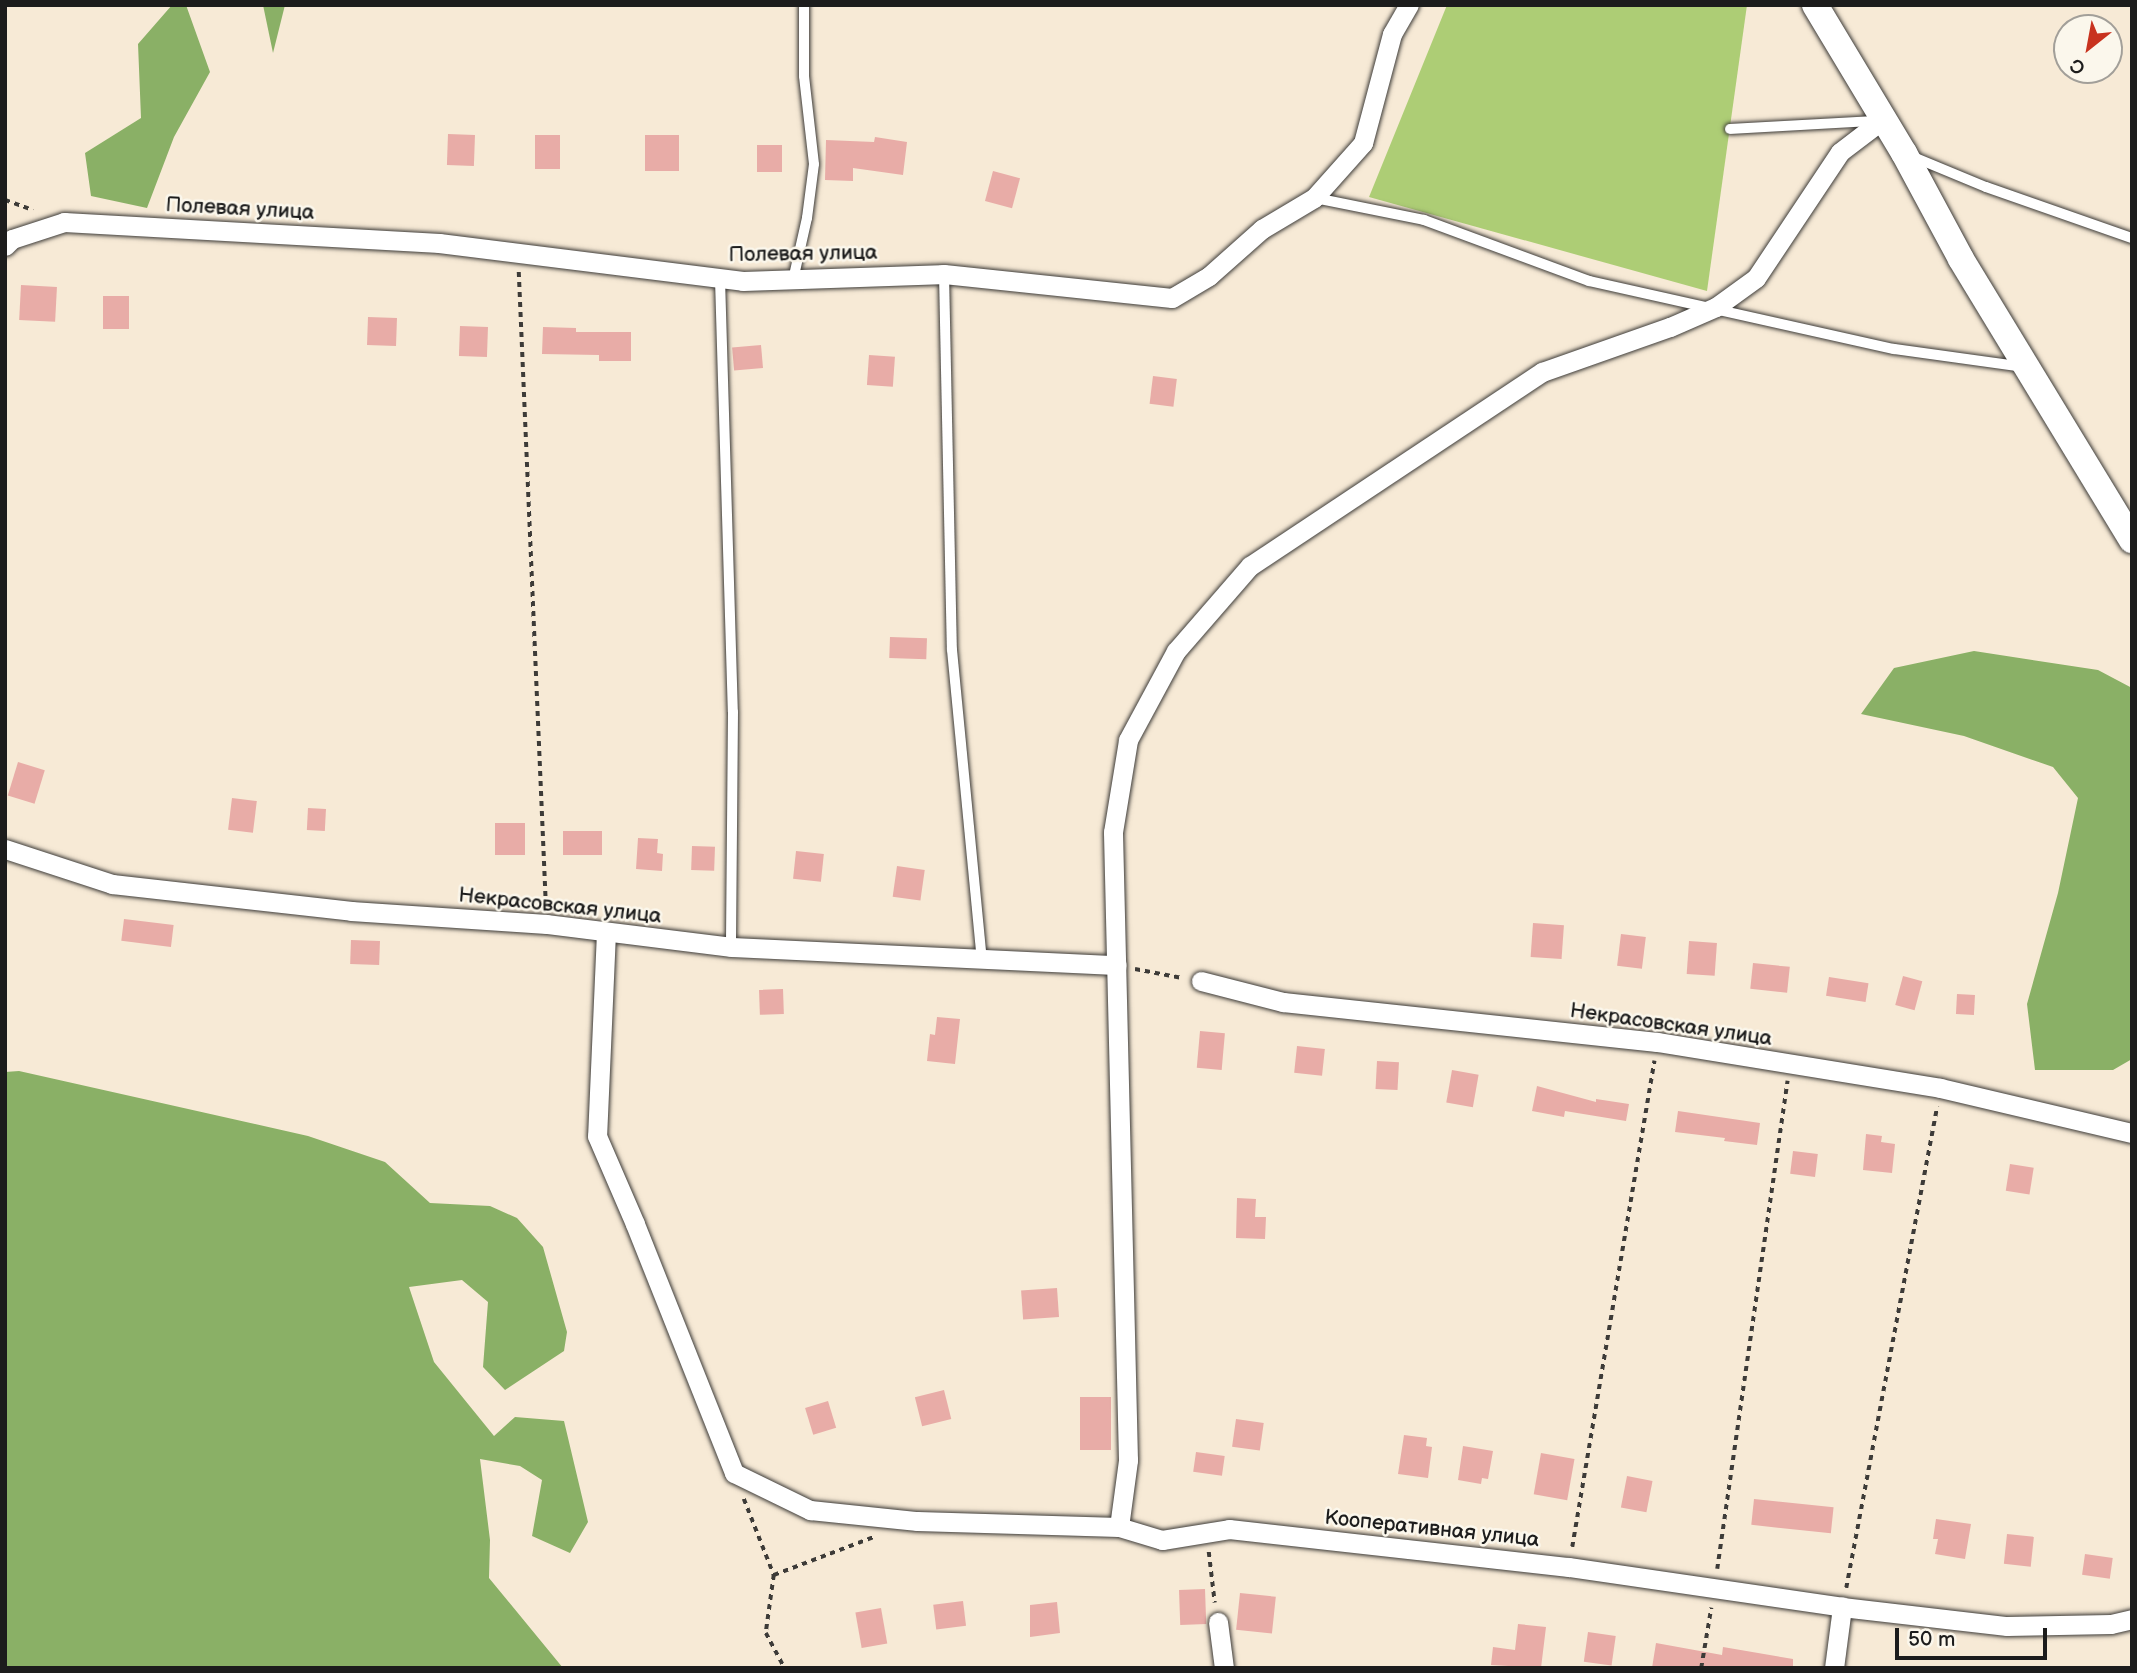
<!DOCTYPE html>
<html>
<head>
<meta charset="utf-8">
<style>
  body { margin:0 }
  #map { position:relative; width:2137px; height:1673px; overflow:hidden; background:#f7ead6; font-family:"Balsamiq Sans",sans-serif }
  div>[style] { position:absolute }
  .green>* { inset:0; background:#adcd75 }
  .forest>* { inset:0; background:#8ab066 }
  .building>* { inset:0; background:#e8aca7; transform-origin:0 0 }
  .path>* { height:3.5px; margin-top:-1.75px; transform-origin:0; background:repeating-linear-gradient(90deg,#3d3b38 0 5px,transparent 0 10px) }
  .roads { filter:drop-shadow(0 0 2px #3d3b38) drop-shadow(0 0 2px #3d3b38) }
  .lane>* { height:10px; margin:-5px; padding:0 5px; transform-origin:5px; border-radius:5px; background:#fff }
  .street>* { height:19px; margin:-9.5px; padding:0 9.5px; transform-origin:9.5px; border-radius:9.5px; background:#fff }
  .secondary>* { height:26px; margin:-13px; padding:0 13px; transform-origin:13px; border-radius:13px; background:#fff }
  span { translate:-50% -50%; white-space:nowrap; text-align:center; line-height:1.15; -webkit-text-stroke:5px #fbf7ec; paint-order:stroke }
  .street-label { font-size:21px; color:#1c1c1c }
  .frame { position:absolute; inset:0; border:7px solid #1c1c1c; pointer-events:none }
  .north { position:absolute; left:2053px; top:14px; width:70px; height:70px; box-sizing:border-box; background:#fbf7ec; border:2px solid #a29f99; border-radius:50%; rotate:211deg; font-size:19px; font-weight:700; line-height:28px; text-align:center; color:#1c1c1c }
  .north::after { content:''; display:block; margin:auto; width:24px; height:32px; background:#c8321e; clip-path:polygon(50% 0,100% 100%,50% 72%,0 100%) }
  .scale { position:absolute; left:1895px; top:1628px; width:152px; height:32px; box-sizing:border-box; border:4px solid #1c1c1c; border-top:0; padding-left:9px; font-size:21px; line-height:24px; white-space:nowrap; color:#1c1c1c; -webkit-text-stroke:5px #fbf7ec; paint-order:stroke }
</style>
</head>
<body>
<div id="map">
  <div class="green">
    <div style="clip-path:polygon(1447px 5px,1747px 5px,1707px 291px,1369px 197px)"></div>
  </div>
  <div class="forest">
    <div style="clip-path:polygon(172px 5px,186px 5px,210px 72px,174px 137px,147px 208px,91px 196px,85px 153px,141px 118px,138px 44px)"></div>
    <div style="clip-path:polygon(263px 5px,285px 5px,273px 53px)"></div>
    <div style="clip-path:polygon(1974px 651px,2098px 670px,2132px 688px,2132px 1059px,2113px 1070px,2035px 1070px,2027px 1004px,2058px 893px,2078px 798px,2053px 767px,1964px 736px,1861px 714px,1894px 668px)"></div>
    <div style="clip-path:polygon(19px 1071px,308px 1136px,385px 1162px,430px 1203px,490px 1206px,517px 1218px,543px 1247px,567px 1332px,564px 1351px,505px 1390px,483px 1367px,488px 1302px,462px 1280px,409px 1287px,434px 1362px,494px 1436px,515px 1417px,564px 1421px,588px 1522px,570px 1553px,532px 1536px,542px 1480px,520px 1466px,480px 1459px,490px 1540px,489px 1578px,563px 1668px,5px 1668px,5px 1072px)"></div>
  </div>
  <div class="building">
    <div style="left:448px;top:134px;width:27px;height:31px;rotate:2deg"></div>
    <div style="left:535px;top:135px;width:25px;height:34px"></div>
    <div style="left:645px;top:135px;width:34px;height:36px"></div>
    <div style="clip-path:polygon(875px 137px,907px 142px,903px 175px,853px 168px,853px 181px,825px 180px,826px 140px,874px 142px)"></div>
    <div style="left:757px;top:145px;width:25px;height:27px"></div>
    <div style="left:993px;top:171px;width:28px;height:31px;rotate:15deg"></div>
    <div style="left:21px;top:285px;width:36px;height:35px;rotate:3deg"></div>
    <div style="left:103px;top:296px;width:26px;height:33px"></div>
    <div style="left:368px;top:317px;width:29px;height:28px;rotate:2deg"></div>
    <div style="left:460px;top:326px;width:28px;height:30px;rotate:2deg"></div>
    <div style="clip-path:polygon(543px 327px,576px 328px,576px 332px,631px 332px,631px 361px,599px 361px,599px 355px,542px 354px)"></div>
    <div style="left:761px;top:345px;width:23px;height:29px;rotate:85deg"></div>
    <div style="left:869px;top:355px;width:26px;height:30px;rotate:4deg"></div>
    <div style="left:1153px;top:376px;width:24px;height:28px;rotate:7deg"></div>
    <div style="left:890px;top:637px;width:37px;height:21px;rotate:2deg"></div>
    <div style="left:18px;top:762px;width:28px;height:35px;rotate:17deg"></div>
    <div style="left:232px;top:798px;width:25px;height:32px;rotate:7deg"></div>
    <div style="left:308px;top:808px;width:18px;height:22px;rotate:3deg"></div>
    <div style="left:495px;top:823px;width:30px;height:32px"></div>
    <div style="left:563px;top:831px;width:39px;height:24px"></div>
    <div style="clip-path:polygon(638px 838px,658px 839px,657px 853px,663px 854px,662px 871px,636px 869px)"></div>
    <div style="left:692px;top:846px;width:23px;height:24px;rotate:2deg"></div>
    <div style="left:796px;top:851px;width:28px;height:28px;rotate:6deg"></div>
    <div style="left:897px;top:866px;width:28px;height:31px;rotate:8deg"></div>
    <div style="left:124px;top:919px;width:50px;height:22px;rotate:7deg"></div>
    <div style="left:1533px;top:923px;width:31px;height:34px;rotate:4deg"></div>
    <div style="left:1621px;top:934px;width:25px;height:32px;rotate:7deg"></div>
    <div style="left:351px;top:940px;width:29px;height:24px;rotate:2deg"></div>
    <div style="left:1689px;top:941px;width:28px;height:33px;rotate:4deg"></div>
    <div style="left:1753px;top:963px;width:37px;height:26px;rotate:6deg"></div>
    <div style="left:1903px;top:976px;width:20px;height:30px;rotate:15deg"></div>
    <div style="left:1829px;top:977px;width:40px;height:19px;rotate:9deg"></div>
    <div style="left:783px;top:989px;width:25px;height:24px;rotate:88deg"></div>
    <div style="left:1957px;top:994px;width:18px;height:20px;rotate:3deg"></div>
    <div style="clip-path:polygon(937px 1017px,960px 1019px,955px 1064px,927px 1061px,930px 1034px,935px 1035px)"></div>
    <div style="left:1200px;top:1031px;width:25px;height:37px;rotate:5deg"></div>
    <div style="left:1297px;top:1046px;width:28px;height:27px;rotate:6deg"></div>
    <div style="left:1377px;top:1061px;width:22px;height:28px;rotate:3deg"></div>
    <div style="left:1452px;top:1070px;width:27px;height:33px;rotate:10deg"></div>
    <div style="clip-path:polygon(1537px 1086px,1596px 1102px,1596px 1099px,1629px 1104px,1626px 1121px,1565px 1111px,1564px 1117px,1532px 1111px)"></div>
    <div style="clip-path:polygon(1678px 1111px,1760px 1123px,1757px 1145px,1724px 1141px,1725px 1138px,1675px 1132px)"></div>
    <div style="clip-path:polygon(1866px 1134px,1882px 1136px,1881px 1142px,1895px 1144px,1892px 1173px,1863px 1170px)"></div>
    <div style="left:1793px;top:1151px;width:25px;height:23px;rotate:7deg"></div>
    <div style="left:2010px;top:1164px;width:24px;height:27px;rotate:9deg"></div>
    <div style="clip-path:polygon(1237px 1198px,1256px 1199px,1255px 1217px,1266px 1217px,1265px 1239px,1236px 1238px)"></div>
    <div style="left:1057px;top:1288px;width:29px;height:36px;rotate:86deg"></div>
    <div style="left:944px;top:1390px;width:30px;height:30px;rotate:76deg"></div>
    <div style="left:1080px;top:1397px;width:31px;height:53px"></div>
    <div style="left:828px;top:1401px;width:28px;height:24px;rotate:73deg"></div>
    <div style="left:1236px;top:1419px;width:28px;height:28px;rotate:8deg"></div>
    <div style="clip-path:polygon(1404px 1435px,1427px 1438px,1426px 1446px,1432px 1447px,1428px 1478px,1398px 1474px)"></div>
    <div style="clip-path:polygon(1463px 1446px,1493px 1451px,1488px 1479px,1482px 1478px,1481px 1484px,1458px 1480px)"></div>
    <div style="left:1196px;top:1452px;width:29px;height:20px;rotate:8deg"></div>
    <div style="left:1541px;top:1453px;width:34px;height:42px;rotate:10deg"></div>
    <div style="left:1627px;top:1476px;width:26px;height:32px;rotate:11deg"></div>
    <div style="left:1754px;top:1499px;width:80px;height:26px;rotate:6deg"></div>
    <div style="clip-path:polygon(1936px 1519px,1971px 1524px,1965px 1559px,1935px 1554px,1938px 1539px,1933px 1539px)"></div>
    <div style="left:2007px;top:1534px;width:27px;height:30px;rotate:6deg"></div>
    <div style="left:2085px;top:1554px;width:28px;height:21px;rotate:8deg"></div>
    <div style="left:1205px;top:1589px;width:35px;height:26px;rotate:88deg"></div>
    <div style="left:1240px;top:1593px;width:36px;height:37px;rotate:6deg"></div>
    <div style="left:963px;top:1601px;width:25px;height:30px;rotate:83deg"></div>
    <div style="clip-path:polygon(1057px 1602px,1060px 1633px,1030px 1637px,1030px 1605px)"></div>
    <div style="left:881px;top:1608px;width:36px;height:26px;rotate:80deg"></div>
    <div style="clip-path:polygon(1518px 1624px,1546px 1627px,1541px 1668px,1491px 1665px,1493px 1647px,1515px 1650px)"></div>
    <div style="left:1588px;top:1632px;width:28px;height:30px;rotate:8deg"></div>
    <div style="clip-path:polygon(1656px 1643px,1722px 1655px,1723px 1647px,1793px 1659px,1793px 1668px,1652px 1668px)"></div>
  </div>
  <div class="path">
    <div style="left:5px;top:200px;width:30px;rotate:20deg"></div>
    <div style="left:519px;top:272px;width:633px;rotate:87.55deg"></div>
    <div style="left:1135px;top:969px;width:48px;rotate:10.8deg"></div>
    <div style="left:744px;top:1499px;width:82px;rotate:68.5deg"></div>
    <div style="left:774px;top:1575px;width:59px;rotate:97.9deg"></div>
    <div style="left:766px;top:1633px;width:40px;rotate:62deg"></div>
    <div style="left:1572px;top:1547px;width:493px;rotate:-80.4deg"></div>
    <div style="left:1209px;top:1552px;width:51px;rotate:83.3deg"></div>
    <div style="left:1717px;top:1569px;width:493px;rotate:-81.8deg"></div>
    <div style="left:774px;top:1575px;width:107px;rotate:-20.8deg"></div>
    <div style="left:1846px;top:1588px;width:490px;rotate:-79.3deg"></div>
    <div style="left:1701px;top:1668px;width:61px;rotate:-80.5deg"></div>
  </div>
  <div class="roads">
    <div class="lane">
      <div style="left:1730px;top:129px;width:145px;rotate:-3.2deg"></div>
      <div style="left:1911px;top:156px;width:81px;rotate:22.5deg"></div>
      <div style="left:1986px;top:187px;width:155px;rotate:19.3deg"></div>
      <div style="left:1315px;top:198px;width:111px;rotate:11.4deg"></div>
      <div style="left:1424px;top:220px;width:176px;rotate:20.3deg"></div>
      <div style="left:1589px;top:281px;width:312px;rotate:12.6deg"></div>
      <div style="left:1894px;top:349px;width:130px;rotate:7.9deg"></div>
      <div style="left:944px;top:274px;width:376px;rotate:88.8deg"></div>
      <div style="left:952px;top:650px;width:311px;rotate:84.5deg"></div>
      <div style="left:720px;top:279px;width:433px;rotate:88.3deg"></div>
      <div style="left:733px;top:712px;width:235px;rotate:90.5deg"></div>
      <div style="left:793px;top:280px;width:64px;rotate:-77.3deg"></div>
      <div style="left:807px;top:218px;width:54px;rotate:-82.6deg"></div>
      <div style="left:814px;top:164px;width:89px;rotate:-96.5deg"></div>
      <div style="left:804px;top:76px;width:71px;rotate:-90deg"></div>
    </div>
    <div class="street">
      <div style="left:5px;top:246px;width:10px;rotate:-45deg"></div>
      <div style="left:12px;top:239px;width:55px;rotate:-18.1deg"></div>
      <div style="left:64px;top:222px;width:376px;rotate:3.2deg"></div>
      <div style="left:439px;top:243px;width:306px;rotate:7.1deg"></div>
      <div style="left:743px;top:281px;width:201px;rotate:-2deg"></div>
      <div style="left:944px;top:274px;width:229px;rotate:6deg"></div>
      <div style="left:1172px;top:298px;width:43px;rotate:-30.7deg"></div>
      <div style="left:1209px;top:276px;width:71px;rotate:-41.6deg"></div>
      <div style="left:1262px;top:229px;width:61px;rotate:-30.8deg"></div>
      <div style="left:1314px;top:198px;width:74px;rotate:-48.3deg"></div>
      <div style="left:1363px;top:143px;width:113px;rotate:-75.1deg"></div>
      <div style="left:1392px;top:34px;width:34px;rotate:-60deg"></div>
      <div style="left:5px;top:849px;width:113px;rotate:18.1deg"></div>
      <div style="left:112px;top:884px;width:241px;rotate:6.4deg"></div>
      <div style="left:351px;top:911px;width:196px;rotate:3.8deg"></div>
      <div style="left:547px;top:924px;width:185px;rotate:7.1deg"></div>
      <div style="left:731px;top:947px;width:386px;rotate:2.7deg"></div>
      <div style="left:606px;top:932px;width:204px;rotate:92.5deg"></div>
      <div style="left:597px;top:1136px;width:96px;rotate:66.6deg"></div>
      <div style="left:635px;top:1224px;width:268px;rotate:68.3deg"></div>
      <div style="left:734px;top:1473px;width:85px;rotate:26deg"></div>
      <div style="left:810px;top:1510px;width:108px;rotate:5.9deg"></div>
      <div style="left:917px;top:1521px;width:202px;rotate:1.7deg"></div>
      <div style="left:1119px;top:1527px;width:45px;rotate:16.8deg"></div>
      <div style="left:1162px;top:1540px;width:68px;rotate:-9.3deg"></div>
      <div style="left:1229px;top:1529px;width:342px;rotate:6.4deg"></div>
      <div style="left:1569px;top:1567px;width:276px;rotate:8.3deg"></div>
      <div style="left:1842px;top:1607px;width:166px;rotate:6.6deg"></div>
      <div style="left:2007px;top:1626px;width:104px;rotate:-1.1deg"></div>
      <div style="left:2111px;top:1624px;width:22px;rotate:-13deg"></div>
      <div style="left:1201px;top:981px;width:85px;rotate:14.4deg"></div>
      <div style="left:1283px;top:1002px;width:376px;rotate:6.1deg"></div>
      <div style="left:1657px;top:1042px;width:287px;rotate:9.2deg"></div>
      <div style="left:1940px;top:1088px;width:197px;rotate:13.2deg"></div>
      <div style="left:1119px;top:1527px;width:68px;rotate:-82.3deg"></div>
      <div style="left:1128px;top:1460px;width:628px;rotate:-91.37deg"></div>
      <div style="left:1113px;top:832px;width:93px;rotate:-80.7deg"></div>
      <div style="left:1128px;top:740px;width:101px;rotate:-61.7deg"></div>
      <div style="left:1176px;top:651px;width:113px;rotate:-49deg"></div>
      <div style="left:1250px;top:566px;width:351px;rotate:-33.6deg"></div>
      <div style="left:1542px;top:372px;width:136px;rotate:-19.4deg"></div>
      <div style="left:1670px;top:327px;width:50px;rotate:-23.5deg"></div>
      <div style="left:1716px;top:307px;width:49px;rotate:-35.9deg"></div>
      <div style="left:1756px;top:278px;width:151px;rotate:-56.3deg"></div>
      <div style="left:1840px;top:152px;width:53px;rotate:-37.3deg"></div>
      <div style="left:1218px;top:1622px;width:46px;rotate:82.6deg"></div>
      <div style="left:1834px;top:1668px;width:62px;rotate:-82.5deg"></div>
    </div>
    <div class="secondary">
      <div style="left:1815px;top:5px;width:173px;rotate:59deg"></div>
      <div style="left:1904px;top:153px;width:120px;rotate:61.7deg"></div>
      <div style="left:1961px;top:259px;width:329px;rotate:58.7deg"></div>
    </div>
  </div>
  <div class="street-label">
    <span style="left:240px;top:209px;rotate:3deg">Полевая улица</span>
    <span style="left:803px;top:254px;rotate:-1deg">Полевая улица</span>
    <span style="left:560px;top:906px;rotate:6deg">Некрасовская улица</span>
    <span style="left:1671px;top:1025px;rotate:8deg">Некрасовская улица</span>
    <span style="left:1432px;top:1529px;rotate:6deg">Кооперативная улица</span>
  </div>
  <div class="frame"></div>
  <div class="north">С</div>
  <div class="scale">50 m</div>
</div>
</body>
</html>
